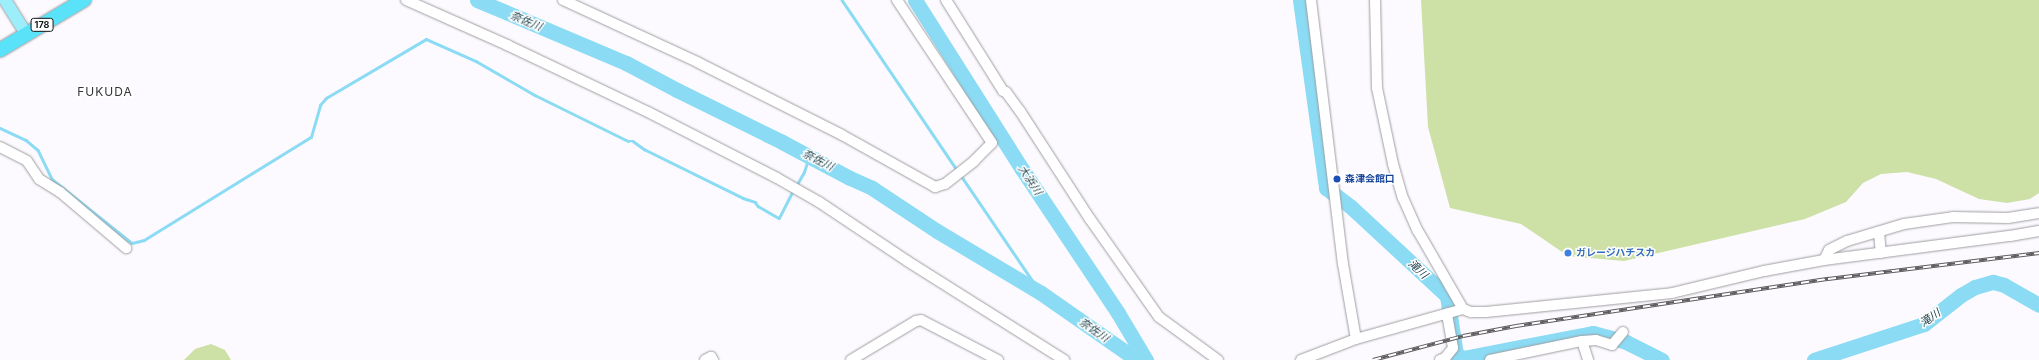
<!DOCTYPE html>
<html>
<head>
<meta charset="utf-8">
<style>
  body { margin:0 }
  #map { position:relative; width:2039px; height:360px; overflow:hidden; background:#fcfafe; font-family:Inter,"Noto Sans JP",sans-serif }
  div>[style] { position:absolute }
  .green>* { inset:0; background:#cde1a7 }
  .stream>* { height:2.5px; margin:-1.25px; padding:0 1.25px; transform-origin:1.25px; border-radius:1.25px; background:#8adbf3 }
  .river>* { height:15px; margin:-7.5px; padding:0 7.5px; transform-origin:7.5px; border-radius:7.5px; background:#8adbf3 }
  .roads { filter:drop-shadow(0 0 1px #9f9da1) drop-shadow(0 0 1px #9f9da1) }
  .minor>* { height:10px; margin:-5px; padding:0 5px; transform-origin:5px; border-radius:5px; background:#fff }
  .major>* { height:12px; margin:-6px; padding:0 6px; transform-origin:6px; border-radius:6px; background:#9ceefb }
  .highway>* { height:14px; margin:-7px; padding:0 7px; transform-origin:7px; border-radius:7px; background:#5ae2f8 }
  .rail>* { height:4px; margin-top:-2px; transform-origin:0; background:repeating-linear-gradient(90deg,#fff 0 8px,#5e5c5e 0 16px); box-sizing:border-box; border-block:1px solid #5e5c5e }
  .dots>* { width:11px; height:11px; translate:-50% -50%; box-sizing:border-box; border:2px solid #fff; border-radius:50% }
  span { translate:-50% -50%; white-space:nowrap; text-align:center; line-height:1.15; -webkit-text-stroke:3px #fff; paint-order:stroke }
  .shield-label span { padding:1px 3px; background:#fff; border:1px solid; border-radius:3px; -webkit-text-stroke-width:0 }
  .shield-label { font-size:9px; color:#171617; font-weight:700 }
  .transit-label { font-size:10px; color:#164399; font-weight:700 }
  .left { translate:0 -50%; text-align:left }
  .shop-label { font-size:10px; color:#366cbe; font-weight:700 }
  .water-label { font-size:11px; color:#153c46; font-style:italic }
  .quarter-label { font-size:12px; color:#353336; letter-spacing:1px }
</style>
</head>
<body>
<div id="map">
  <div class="green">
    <div style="clip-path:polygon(1421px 0,2039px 0,2039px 193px,2030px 199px,2007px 203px,1979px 199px,1936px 179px,1907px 172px,1881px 174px,1863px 183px,1846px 202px,1805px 219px,1624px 261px,1568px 256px,1521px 224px,1450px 208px,1428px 127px)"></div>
    <div style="clip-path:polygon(211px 344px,225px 350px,231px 360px,184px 360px,195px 349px)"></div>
  </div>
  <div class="stream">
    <div style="left:842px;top:0;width:205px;rotate:55.9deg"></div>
    <div style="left:0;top:128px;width:29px;rotate:25deg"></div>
    <div style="left:26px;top:140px;width:16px;rotate:40deg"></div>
    <div style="left:38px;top:150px;width:32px;rotate:64deg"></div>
    <div style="left:52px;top:179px;width:102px;rotate:38.7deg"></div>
    <div style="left:132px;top:243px;width:12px;rotate:-14deg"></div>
    <div style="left:144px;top:240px;width:196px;rotate:-31.7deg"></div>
    <div style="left:311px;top:137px;width:33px;rotate:-74deg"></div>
    <div style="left:320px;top:105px;width:9px;rotate:-49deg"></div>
    <div style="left:326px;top:98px;width:116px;rotate:-30.5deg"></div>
    <div style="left:426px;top:39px;width:55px;rotate:23.7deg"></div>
    <div style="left:476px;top:61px;width:68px;rotate:30deg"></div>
    <div style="left:535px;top:95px;width:104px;rotate:26.3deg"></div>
    <div style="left:628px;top:141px;width:5px"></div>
    <div style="left:633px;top:141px;width:14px;rotate:36deg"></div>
    <div style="left:644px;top:149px;width:110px;rotate:26.3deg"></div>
    <div style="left:743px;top:198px;width:13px;rotate:18deg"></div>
    <div style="left:755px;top:202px;width:5px;rotate:53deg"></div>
    <div style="left:758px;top:206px;width:24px;rotate:30deg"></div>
    <div style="left:779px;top:218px;width:31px;rotate:-63deg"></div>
    <div style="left:960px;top:174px;width:144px;rotate:55.8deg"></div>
    <div style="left:796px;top:186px;width:16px;rotate:-60deg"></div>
    <div style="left:804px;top:172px;width:16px;rotate:-72deg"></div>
  </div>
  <div class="river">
    <div style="left:477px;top:0;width:162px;rotate:22.9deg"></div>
    <div style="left:626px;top:63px;width:58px;rotate:27.9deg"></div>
    <div style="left:677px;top:90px;width:117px;rotate:26.3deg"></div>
    <div style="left:782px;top:142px;width:77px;rotate:27.9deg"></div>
    <div style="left:850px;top:178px;width:24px;rotate:24deg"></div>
    <div style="left:872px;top:188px;width:78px;rotate:33.5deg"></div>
    <div style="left:937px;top:231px;width:121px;rotate:30.8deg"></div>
    <div style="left:1041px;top:293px;width:117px;rotate:34.9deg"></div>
    <div style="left:915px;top:0;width:200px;rotate:57.7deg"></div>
    <div style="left:1022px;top:169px;width:173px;rotate:56.3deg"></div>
    <div style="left:1118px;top:313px;width:55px;rotate:59.2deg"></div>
    <div style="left:1300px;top:0;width:190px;rotate:82.1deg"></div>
    <div style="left:1326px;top:188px;width:31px;rotate:37deg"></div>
    <div style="left:1351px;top:207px;width:131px;rotate:42.8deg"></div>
    <div style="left:1447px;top:296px;width:59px;rotate:81.2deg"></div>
    <div style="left:1456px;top:354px;width:8px;rotate:30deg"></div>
    <div style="left:1463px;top:358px;width:132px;rotate:-10.9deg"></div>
    <div style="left:1593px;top:333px;width:34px;rotate:15deg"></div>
    <div style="left:1626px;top:342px;width:40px;rotate:26.6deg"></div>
    <div style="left:1814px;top:360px;width:116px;rotate:-18.1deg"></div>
    <div style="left:1924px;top:324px;width:47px;rotate:-38.1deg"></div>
    <div style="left:1961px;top:295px;width:16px;rotate:-30deg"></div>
    <div style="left:1975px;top:287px;width:19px;rotate:-16deg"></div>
    <div style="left:1993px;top:282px;width:11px;rotate:15deg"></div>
    <div style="left:2004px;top:285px;width:40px;rotate:29.7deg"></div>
  </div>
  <div class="roads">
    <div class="minor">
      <div style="left:406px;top:0;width:111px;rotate:24deg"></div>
      <div style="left:507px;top:45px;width:156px;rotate:25.4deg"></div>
      <div style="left:648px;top:112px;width:145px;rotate:27.1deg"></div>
      <div style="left:777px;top:178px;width:48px;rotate:29.7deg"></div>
      <div style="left:819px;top:202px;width:106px;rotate:33.8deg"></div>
      <div style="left:907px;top:261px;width:186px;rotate:32.2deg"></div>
      <div style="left:563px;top:0;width:148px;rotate:24.8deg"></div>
      <div style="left:697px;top:62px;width:162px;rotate:26.7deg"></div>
      <div style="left:842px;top:135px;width:107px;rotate:29.2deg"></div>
      <div style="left:935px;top:187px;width:10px;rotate:-17deg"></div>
      <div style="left:945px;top:184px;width:37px;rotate:-38deg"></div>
      <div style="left:974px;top:161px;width:25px;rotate:-45deg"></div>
      <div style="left:992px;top:143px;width:172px;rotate:-123.6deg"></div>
      <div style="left:946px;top:0;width:107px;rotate:57.9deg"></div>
      <div style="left:1003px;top:91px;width:3px;rotate:18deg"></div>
      <div style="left:1006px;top:92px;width:24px;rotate:54deg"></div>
      <div style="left:1020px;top:111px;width:129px;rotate:57.1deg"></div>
      <div style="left:1090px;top:219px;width:120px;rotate:54.9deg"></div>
      <div style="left:1159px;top:317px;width:73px;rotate:36.1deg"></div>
      <div style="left:1311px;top:0;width:266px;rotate:83.1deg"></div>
      <div style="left:1343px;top:264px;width:76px;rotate:80.2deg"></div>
      <div style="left:1375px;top:0;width:88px;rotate:88.7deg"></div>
      <div style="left:1377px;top:88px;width:78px;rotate:78.1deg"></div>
      <div style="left:1393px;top:164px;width:35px;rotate:74deg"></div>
      <div style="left:1403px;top:198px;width:36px;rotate:66deg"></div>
      <div style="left:1418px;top:231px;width:90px;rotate:60deg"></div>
      <div style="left:1463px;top:309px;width:9px;rotate:21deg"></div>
      <div style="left:1471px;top:312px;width:15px"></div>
      <div style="left:1486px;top:312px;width:187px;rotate:-5.8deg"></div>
      <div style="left:1672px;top:293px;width:95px;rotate:-13.4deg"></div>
      <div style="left:1764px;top:271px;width:61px;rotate:-10.4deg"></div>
      <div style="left:1824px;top:260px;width:188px;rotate:-7.4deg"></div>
      <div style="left:2010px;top:236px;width:29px;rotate:-10deg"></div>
      <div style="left:0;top:147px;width:30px;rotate:27deg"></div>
      <div style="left:27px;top:161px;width:22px;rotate:56deg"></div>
      <div style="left:39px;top:179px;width:25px;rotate:32deg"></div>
      <div style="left:60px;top:192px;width:87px;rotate:40.3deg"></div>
      <div style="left:1879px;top:232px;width:21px;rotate:85deg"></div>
      <div style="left:1824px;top:260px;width:11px;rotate:-63deg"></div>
      <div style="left:1829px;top:250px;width:20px;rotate:-27deg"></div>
      <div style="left:1847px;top:241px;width:59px;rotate:-16.6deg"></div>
      <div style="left:1904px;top:224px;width:49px;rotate:-8.1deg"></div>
      <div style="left:1953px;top:217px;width:55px;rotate:1deg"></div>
      <div style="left:2008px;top:218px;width:31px;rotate:-9deg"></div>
      <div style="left:1582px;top:341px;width:20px;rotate:72deg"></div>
      <div style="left:705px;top:360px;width:7px;rotate:-27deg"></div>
      <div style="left:711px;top:357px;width:4px;rotate:56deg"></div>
      <div style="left:851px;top:360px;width:76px;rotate:-31deg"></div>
      <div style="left:916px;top:321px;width:5px;rotate:-11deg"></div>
      <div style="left:921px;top:320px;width:87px;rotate:27.5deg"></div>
      <div style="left:1301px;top:360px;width:59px;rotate:-20.9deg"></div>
      <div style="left:1356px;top:339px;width:111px;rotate:-15.7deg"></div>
      <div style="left:1440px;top:360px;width:5px;rotate:-22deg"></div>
      <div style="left:1445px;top:358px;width:13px;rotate:-51deg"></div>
      <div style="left:1453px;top:348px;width:35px;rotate:-100deg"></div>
      <div style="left:1490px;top:360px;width:94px;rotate:-11.7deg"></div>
      <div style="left:1582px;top:341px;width:14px;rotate:-4deg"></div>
      <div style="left:1596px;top:340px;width:17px;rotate:17deg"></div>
      <div style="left:1612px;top:345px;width:17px;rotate:-50deg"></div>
    </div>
    <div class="major">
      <div style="left:5px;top:0;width:40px;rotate:58deg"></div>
    </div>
    <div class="highway">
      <div style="left:0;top:50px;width:98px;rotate:-30.8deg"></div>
    </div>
  </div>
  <div class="rail">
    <div style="left:1373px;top:360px;width:93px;rotate:-14.9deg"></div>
    <div style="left:1463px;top:336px;width:54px;rotate:-10.7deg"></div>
    <div style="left:1516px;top:326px;width:316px;rotate:-8.6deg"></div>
    <div style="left:1828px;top:279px;width:213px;rotate:-7deg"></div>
  </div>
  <div class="dots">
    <div style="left:1337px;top:179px;background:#1a4fb4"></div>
    <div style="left:1568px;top:253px;background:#3f7fe0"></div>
  </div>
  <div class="shield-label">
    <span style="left:42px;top:25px">178</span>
  </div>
  <div class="transit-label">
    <span class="left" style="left:1345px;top:179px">森津会館口</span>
  </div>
  <div class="shop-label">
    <span class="left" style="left:1576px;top:253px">ガレージハチスカ</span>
  </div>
  <div class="water-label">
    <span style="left:526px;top:21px;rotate:23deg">奈佐川</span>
    <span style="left:818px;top:160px;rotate:27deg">奈佐川</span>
    <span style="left:1030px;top:180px;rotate:57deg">大浜川</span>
    <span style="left:1418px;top:269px;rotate:43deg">滝川</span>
    <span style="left:1930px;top:318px;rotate:-34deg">滝川</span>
    <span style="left:1094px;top:330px;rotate:35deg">奈佐川</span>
  </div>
  <div class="quarter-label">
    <span style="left:105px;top:92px">FUKUDA</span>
  </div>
</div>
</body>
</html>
